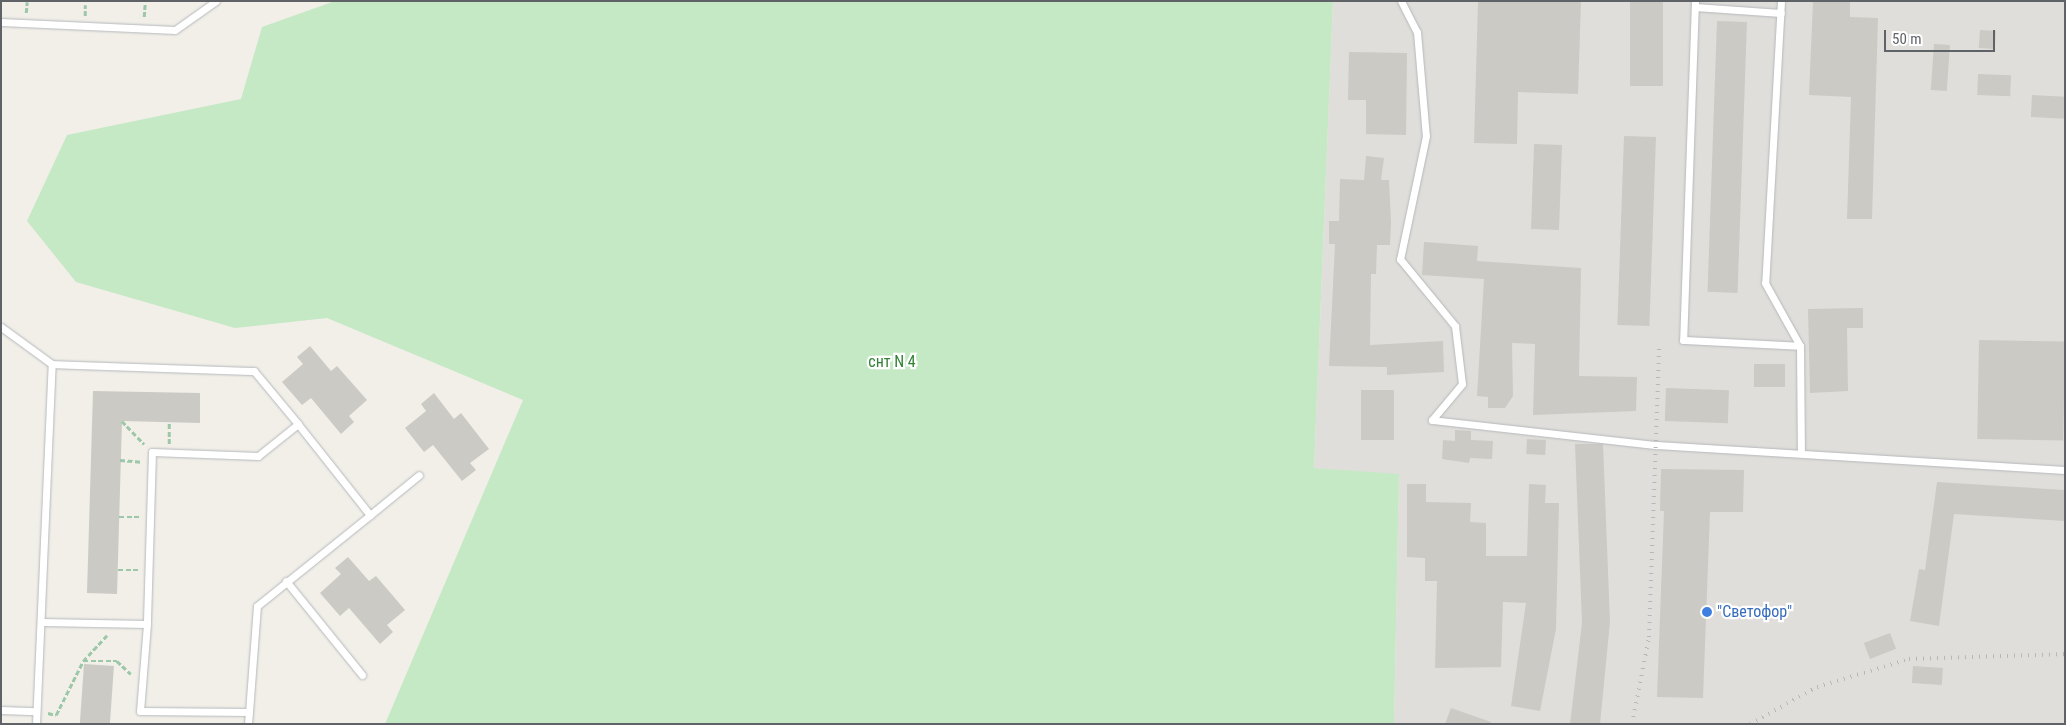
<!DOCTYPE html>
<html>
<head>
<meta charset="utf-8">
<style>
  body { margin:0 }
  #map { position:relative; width:2066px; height:725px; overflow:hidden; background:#f1efe8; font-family:"Roboto Condensed",sans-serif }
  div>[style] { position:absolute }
  .industrial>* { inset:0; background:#e0deda }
  .green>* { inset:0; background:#c5e8c5 }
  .building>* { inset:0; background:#cccac5; transform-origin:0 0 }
  .path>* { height:2.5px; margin-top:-1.25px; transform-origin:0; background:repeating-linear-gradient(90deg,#9cc7a9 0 5px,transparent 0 7.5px) }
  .roads { filter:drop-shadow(0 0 1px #b5b8bc) drop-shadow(0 0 1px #b5b8bc) }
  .lane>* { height:7px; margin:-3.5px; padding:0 3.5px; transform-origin:3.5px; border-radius:3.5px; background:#fff }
  .rail>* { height:4px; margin-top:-2px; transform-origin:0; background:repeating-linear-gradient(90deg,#b6b7b8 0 1px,transparent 0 7px) }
  .dots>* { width:14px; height:14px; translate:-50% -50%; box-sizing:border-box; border:2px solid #fff; border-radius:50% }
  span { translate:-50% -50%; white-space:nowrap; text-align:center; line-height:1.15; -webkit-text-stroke:4.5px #fff; paint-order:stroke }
  .park-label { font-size:16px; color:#348238 }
  .shop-label { font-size:16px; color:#366cbe }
  .left { translate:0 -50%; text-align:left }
  .frame { position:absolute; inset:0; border:2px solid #5f6368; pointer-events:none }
  .scale { position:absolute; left:1884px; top:30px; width:111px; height:22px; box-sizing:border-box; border:2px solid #5f6368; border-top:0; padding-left:6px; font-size:15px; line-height:18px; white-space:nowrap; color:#5f6368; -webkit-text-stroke:4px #fff; paint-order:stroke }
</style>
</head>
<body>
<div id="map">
  <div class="industrial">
    <div style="clip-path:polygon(1333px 1px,2065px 1px,2065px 724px,1394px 724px,1399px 475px,1314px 468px)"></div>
  </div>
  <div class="green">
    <div style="clip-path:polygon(335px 1px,1333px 1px,1314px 468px,1399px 474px,1394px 724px,385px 724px,523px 400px,327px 318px,235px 328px,76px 282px,27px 221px,67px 135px,241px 99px,262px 27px)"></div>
  </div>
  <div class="building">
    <div style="clip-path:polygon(1478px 1px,1581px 1px,1578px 94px,1518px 92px,1517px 144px,1474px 143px)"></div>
    <div style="left:1630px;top:1px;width:33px;height:85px"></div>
    <div style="clip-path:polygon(1813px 1px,1850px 1px,1850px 17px,1878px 18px,1872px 219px,1847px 219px,1851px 97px,1809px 95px)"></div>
    <div style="left:1717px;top:21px;width:30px;height:271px;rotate:2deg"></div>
    <div style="left:1980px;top:30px;width:16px;height:18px;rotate:4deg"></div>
    <div style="left:1934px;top:44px;width:16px;height:46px;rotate:4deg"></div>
    <div style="clip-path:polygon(1349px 52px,1407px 53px,1406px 135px,1366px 134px,1366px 100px,1348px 100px)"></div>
    <div style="left:1978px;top:74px;width:33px;height:21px;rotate:2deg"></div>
    <div style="left:2032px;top:95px;width:33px;height:22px;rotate:3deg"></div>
    <div style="left:1624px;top:136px;width:32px;height:189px;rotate:2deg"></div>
    <div style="left:1534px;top:144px;width:28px;height:85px;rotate:2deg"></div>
    <div style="clip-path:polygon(1366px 156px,1384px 158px,1381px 180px,1389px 180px,1391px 222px,1390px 245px,1377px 245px,1376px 274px,1371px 274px,1370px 345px,1443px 341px,1444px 372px,1387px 375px,1387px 367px,1329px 366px,1335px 244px,1329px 244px,1329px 221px,1339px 221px,1340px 179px,1364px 180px)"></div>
    <div style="clip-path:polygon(1424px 242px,1478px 246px,1477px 261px,1581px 268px,1579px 376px,1637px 377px,1636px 411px,1533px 415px,1535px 344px,1512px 343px,1513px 396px,1505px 408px,1488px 408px,1488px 397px,1477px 396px,1484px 279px,1422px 275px)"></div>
    <div style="clip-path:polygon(1863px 308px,1863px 328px,1847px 328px,1848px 391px,1810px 393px,1808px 309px)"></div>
    <div style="left:1979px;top:340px;width:86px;height:99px;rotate:1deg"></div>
    <div style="clip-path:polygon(310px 346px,331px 371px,337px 366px,367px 400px,349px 416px,354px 422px,341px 434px,311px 398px,302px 405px,282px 382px,303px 364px,297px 357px)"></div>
    <div style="left:1754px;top:364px;width:31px;height:23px"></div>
    <div style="left:1666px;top:388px;width:63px;height:33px;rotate:2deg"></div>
    <div style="left:1361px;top:390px;width:33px;height:50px"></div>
    <div style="clip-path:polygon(93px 391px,200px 393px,200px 423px,122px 421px,117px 594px,87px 593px)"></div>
    <div style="clip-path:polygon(434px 393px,454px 419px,461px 413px,489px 449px,470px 463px,476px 470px,462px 481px,433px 445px,424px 452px,405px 428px,426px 411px,421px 404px)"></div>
    <div style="clip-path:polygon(1455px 430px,1471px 431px,1471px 440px,1493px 441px,1492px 459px,1470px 458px,1469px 463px,1442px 459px,1443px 440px,1455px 441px)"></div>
    <div style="left:1527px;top:439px;width:19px;height:15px;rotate:3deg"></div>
    <div style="clip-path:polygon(1575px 444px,1603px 444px,1610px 622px,1600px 724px,1570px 724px,1582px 623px)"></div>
    <div style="clip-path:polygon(1661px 469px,1744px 470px,1743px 512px,1710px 512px,1703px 698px,1657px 697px,1664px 511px,1660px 511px)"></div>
    <div style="clip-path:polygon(1937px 482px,2065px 490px,2065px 521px,1954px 514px,1939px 626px,1910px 621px,1919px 569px,1925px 570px)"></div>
    <div style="clip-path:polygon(1407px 484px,1426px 484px,1426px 502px,1471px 503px,1470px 522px,1486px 523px,1486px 556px,1527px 556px,1529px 484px,1546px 485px,1545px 503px,1559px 503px,1556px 629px,1540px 711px,1511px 706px,1526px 603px,1503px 602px,1501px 667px,1435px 668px,1437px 581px,1425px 581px,1425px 558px,1407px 557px)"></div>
    <div style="clip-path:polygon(348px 557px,369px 581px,376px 576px,405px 610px,387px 625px,393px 632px,380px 644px,349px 608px,340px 616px,320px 593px,341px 574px,335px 568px)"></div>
    <div style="left:1890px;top:633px;width:17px;height:28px;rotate:69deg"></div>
    <div style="left:84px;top:664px;width:30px;height:60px;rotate:4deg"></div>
    <div style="left:1913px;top:666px;width:30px;height:17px;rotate:4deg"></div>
    <div style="clip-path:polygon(1451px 708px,1491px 722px,1491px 724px,1445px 724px)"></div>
  </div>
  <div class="path">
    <div style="left:26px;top:13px;width:11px;rotate:-85deg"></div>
    <div style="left:85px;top:16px;width:11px;rotate:-90deg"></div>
    <div style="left:144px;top:17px;width:16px;rotate:-86deg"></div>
    <div style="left:122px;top:421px;width:32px;rotate:46deg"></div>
    <div style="left:169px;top:444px;width:22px;rotate:-90deg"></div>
    <div style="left:120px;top:460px;width:21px;rotate:5deg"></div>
    <div style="left:119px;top:517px;width:20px"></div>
    <div style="left:118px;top:570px;width:20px"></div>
    <div style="left:83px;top:661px;width:35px;rotate:-47deg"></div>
    <div style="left:48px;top:713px;width:8px;rotate:14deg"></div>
    <div style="left:56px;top:715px;width:60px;rotate:-63.4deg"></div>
    <div style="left:83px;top:661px;width:34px"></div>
    <div style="left:117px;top:661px;width:19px;rotate:43deg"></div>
  </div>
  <div class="roads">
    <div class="lane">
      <div style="left:1401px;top:1px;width:35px;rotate:63deg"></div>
      <div style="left:1417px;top:32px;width:104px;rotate:85.1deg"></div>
      <div style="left:1426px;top:136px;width:126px;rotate:101.9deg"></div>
      <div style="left:1400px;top:259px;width:87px;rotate:50.6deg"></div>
      <div style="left:1455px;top:326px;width:58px;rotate:83.1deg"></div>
      <div style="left:1462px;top:384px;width:47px;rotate:129.8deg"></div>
      <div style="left:1695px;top:1px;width:339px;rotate:92deg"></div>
      <div style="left:1683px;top:340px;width:117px;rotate:2.9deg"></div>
      <div style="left:1781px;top:1px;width:282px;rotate:93.2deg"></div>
      <div style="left:1765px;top:283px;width:72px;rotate:60.9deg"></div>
      <div style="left:1800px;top:346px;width:107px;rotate:89.5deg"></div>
      <div style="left:1695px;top:7px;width:86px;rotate:4deg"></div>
      <div style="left:1px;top:22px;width:174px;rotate:2.6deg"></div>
      <div style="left:175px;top:30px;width:50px;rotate:-35.3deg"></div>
      <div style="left:1px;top:327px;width:63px;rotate:36deg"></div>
      <div style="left:1432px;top:420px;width:225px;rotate:6.4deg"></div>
      <div style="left:1656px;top:445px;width:410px;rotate:3.5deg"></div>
      <div style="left:370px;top:515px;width:63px;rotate:-39.2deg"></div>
      <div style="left:286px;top:581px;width:121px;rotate:51deg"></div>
      <div style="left:42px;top:622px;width:105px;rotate:1.1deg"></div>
      <div style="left:147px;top:624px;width:87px;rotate:94.6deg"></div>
      <div style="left:140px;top:711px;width:109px;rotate:0.5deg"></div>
      <div style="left:249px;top:712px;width:12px;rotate:95deg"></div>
      <div style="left:1px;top:710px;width:35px;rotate:2deg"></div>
      <div style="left:249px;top:712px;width:106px;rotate:-85.7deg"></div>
      <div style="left:257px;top:606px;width:145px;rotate:-38.8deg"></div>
      <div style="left:370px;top:515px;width:116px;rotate:-128.4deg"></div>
      <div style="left:36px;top:724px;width:360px;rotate:-87.5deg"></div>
      <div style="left:52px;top:364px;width:202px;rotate:2deg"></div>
      <div style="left:254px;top:371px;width:69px;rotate:50.3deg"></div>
      <div style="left:298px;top:424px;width:51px;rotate:141.3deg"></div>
      <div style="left:258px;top:456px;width:106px;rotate:-177.8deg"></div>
      <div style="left:152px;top:452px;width:172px;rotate:91.7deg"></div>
    </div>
  </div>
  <div class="rail">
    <div style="left:1632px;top:724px;width:89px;rotate:-78.9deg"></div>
    <div style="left:1649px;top:637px;width:289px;rotate:-88deg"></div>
    <div style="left:1750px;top:724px;width:77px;rotate:-28.9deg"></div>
    <div style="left:1817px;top:687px;width:96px;rotate:-16.9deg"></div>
    <div style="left:1909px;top:659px;width:156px;rotate:-1.8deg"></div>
  </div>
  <div class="dots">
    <div style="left:1707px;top:612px;background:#3f7fe0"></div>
  </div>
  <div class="park-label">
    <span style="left:892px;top:362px">снт N 4</span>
  </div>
  <div class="shop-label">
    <span class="left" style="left:1717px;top:612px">"Светофор"</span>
  </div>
  <div class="frame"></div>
  <div class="scale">50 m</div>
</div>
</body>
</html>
